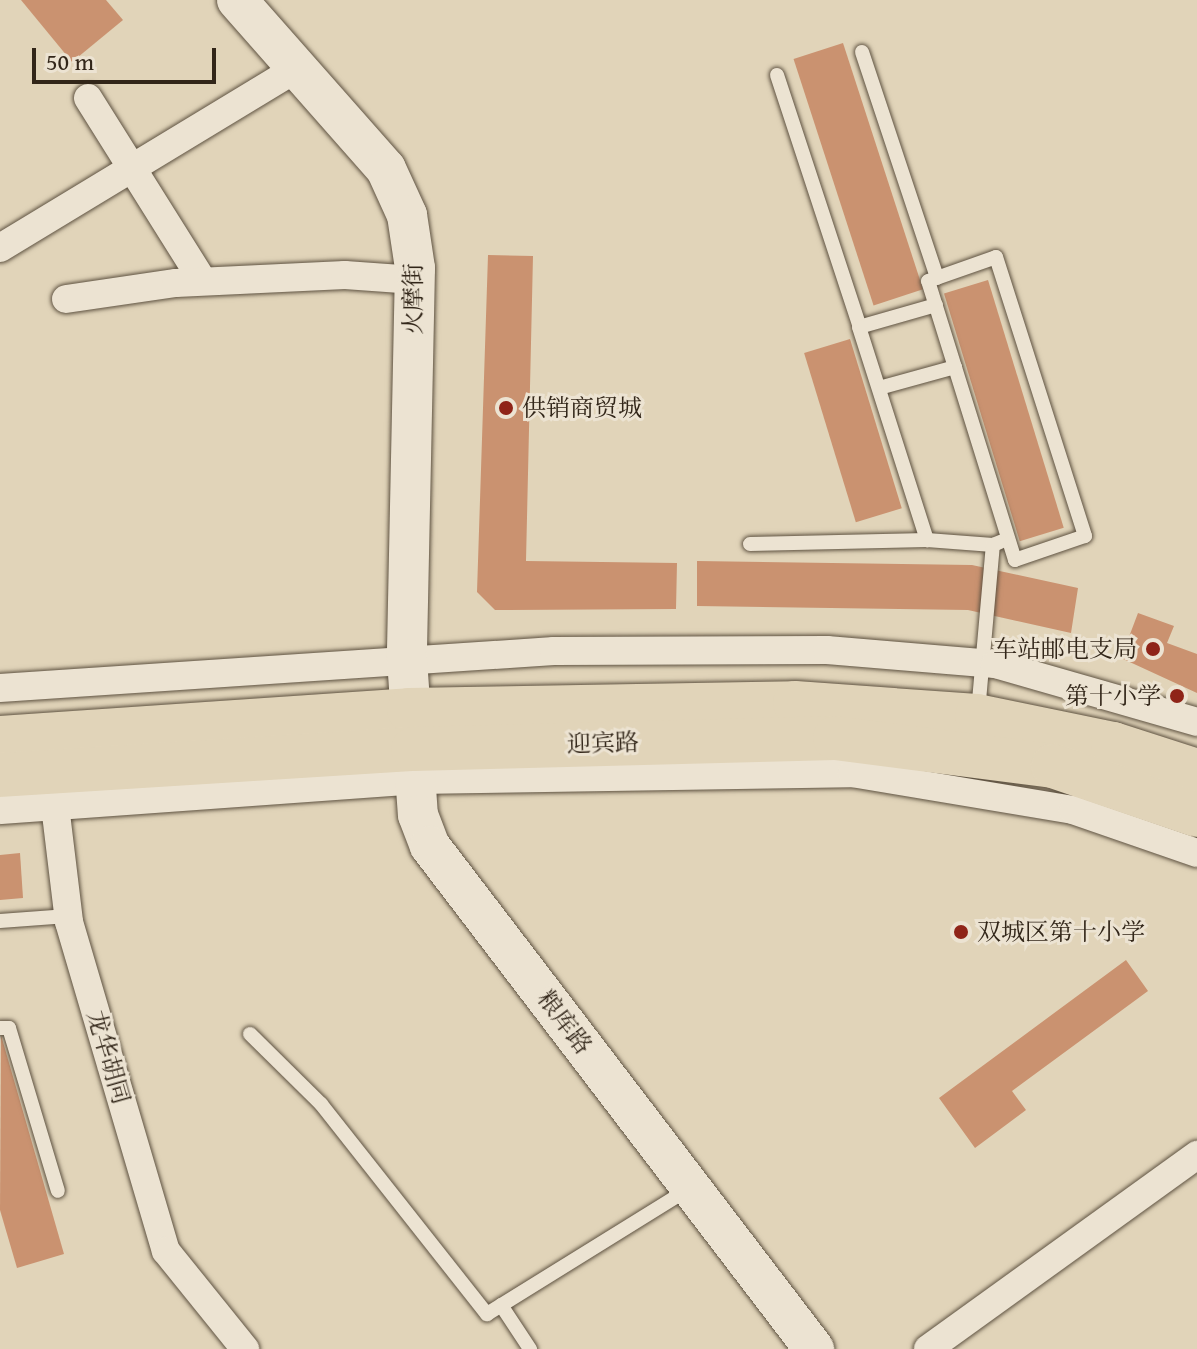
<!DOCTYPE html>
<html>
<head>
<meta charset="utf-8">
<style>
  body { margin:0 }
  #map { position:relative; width:1197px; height:1349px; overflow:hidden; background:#e1d4b9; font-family:"Gentium Book Plus","Noto Serif SC",serif }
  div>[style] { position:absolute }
  .building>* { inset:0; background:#ca9270; transform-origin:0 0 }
  .roads { filter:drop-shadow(0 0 2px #5e5241) drop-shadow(0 0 2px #5e5241) }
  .lane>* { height:14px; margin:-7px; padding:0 7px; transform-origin:7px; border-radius:7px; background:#ece3d2 }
  .street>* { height:28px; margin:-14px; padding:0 14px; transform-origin:14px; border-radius:14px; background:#ece3d2 }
  .secondary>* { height:40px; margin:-20px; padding:0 20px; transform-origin:20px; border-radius:20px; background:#ece3d2 }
  .primary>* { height:44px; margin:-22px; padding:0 22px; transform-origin:22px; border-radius:22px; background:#e1d4b9 }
  .dots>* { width:22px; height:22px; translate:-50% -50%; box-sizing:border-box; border:4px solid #ece3d2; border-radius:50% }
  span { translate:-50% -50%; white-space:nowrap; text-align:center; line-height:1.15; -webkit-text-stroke:6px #ece3d2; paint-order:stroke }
  .street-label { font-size:24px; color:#322619 }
  .poi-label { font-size:24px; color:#322619 }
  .left { translate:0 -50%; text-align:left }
  .right { translate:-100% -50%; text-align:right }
  .scale { position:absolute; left:32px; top:48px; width:184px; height:36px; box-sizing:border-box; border:4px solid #322619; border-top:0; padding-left:10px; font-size:24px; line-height:28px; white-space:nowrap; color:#322619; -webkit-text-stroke:6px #ece3d2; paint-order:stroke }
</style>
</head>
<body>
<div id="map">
  <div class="building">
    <div style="clip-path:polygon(21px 0,106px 0,123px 20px,72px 62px)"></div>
    <div style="left:843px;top:43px;width:259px;height:52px;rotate:72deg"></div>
    <div style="clip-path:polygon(488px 255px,533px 256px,526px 561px,677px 563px,676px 609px,495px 610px,477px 592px)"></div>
    <div style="left:988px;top:280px;width:259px;height:46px;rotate:73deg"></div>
    <div style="left:850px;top:339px;width:177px;height:48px;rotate:73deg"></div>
    <div style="clip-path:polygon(697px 561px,972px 565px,1078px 588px,1071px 633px,968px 610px,697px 606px)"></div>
    <div style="clip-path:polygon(1138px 613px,1174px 626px,1167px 643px,1197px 654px,1197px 693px,1121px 658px)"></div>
    <div style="clip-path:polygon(20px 853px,23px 898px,0 900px,0 855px)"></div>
    <div style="clip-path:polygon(1126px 960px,1148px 991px,1012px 1091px,1026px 1110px,975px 1148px,939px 1098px)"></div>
    <div style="clip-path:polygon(1px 1035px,64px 1254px,17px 1268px,0 1210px)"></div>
  </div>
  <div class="roads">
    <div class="lane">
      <div style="left:862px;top:52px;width:238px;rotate:71.6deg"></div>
      <div style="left:777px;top:75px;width:266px;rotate:71.8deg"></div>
      <div style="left:996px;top:257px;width:293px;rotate:72.3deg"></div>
      <div style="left:1085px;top:536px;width:74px;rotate:161.1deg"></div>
      <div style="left:1015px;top:560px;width:292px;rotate:-107.3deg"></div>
      <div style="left:928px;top:281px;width:72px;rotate:-19.4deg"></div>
      <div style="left:936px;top:305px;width:80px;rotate:164.1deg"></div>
      <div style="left:859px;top:327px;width:224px;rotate:72.3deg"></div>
      <div style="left:927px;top:540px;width:66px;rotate:4.3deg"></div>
      <div style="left:879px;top:388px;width:79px;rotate:-15.4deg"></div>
      <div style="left:750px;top:544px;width:177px;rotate:-1.3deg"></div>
      <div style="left:978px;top:712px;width:168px;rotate:-84.9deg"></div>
      <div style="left:993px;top:545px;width:8px;rotate:-23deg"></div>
      <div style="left:0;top:921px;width:68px;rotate:-4.2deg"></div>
      <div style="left:0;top:1028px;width:9px"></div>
      <div style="left:9px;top:1028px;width:170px;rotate:73.3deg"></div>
      <div style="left:250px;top:1034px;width:100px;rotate:44.6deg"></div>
      <div style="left:321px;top:1104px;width:268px;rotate:51.7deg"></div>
      <div style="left:487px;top:1314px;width:235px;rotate:-31.8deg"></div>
      <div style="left:501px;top:1305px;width:53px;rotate:56.6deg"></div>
    </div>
    <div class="street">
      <div style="left:88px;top:98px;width:216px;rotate:57.9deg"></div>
      <div style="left:0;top:248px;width:347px;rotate:-31.2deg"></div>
      <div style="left:66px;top:299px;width:111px;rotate:-8.3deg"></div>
      <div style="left:176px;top:283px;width:169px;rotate:-2.7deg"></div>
      <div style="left:345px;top:275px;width:70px;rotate:4.1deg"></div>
      <div style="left:0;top:688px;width:555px;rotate:-3.82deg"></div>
      <div style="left:554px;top:651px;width:273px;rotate:-0.2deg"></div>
      <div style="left:827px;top:650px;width:169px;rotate:4.8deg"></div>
      <div style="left:995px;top:664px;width:210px;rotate:16deg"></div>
      <div style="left:53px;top:789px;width:134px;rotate:83.1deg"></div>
      <div style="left:69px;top:922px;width:343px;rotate:73.6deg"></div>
      <div style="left:166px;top:1251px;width:126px;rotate:51.1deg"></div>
      <div style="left:0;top:810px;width:416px;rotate:-4.1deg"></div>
      <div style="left:415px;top:780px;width:437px;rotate:-0.9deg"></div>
      <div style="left:852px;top:773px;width:224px;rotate:9.5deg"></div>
      <div style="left:1073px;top:810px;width:131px;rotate:19.1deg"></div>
      <div style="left:928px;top:1349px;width:332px;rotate:-35.8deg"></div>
    </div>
    <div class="secondary">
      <div style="left:237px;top:0;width:225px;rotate:48.6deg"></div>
      <div style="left:386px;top:169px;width:51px;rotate:65.5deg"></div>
      <div style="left:407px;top:215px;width:54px;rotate:81.4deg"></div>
      <div style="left:415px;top:268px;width:391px;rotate:91.2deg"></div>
      <div style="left:407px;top:659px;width:156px;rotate:86deg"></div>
      <div style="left:418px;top:815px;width:33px;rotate:69deg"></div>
      <div style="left:430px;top:846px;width:633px;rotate:52.64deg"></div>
    </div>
    <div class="primary">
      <div style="left:0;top:738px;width:410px;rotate:-3.9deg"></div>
      <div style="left:409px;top:710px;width:386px;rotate:-1deg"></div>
      <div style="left:795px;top:703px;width:182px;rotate:4.1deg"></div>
      <div style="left:977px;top:716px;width:139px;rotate:11.6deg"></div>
      <div style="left:1113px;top:744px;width:88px;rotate:17.8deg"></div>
      <div style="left:0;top:775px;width:414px;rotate:-3.6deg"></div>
      <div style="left:413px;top:749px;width:422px;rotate:-1.5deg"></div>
      <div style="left:835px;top:738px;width:220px;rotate:7.3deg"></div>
      <div style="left:1053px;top:766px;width:152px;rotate:18.8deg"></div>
    </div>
  </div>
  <div class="dots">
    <div style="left:506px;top:408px;background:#8f2418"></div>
    <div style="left:1153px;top:649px;background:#8f2418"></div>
    <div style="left:1177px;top:696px;background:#8f2418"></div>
    <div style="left:961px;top:932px;background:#8f2418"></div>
  </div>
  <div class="street-label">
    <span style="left:413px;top:299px;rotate:-90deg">火摩街</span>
    <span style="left:603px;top:743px;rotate:-2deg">迎宾路</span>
    <span style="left:565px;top:1022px;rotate:53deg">粮库路</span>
    <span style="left:109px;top:1057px;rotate:74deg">龙华胡同</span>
  </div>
  <div class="poi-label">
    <span class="left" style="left:522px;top:408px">供销商贸城</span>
    <span class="right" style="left:1137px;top:649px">车站邮电支局</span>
    <span class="right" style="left:1161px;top:696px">第十小学</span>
    <span class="left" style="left:977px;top:932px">双城区第十小学</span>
  </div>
  <div class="scale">50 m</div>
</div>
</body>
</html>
